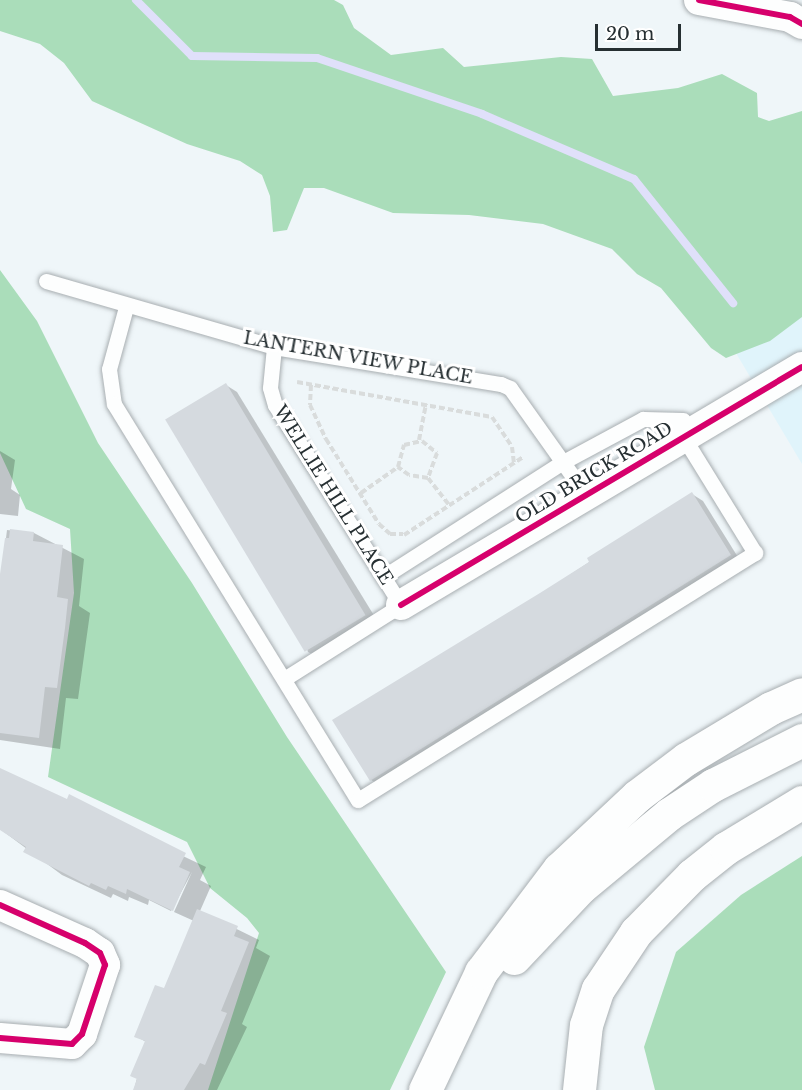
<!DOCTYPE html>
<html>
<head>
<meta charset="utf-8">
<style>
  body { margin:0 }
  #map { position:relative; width:802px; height:1090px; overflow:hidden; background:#eff6f9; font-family:"Libre Baskerville",serif }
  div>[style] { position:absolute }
  .built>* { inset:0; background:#e0f4fb }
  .forest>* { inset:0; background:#aaddba }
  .shadow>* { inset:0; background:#0003 }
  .stream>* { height:8px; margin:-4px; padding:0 4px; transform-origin:4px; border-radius:4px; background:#e0e0fa }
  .building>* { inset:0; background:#d5dadf; transform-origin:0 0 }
  .path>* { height:4px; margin-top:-2px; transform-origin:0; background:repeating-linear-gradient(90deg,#d9dcdc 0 6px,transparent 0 9px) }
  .roads { filter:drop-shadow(0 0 2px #a8aeb1) drop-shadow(0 0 2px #a8aeb1) }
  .lane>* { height:15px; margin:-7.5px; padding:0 7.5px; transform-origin:7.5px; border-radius:7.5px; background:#fdfefe }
  .street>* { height:30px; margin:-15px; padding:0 15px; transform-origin:15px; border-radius:15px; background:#fdfefe }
  .highway>* { height:33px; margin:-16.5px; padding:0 16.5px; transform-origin:16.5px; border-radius:16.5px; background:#fdfefe }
  .cycleway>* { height:6px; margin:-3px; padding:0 3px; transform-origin:3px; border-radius:3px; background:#d6006c }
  span { translate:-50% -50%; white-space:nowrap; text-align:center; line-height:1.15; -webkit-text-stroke:6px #fff; paint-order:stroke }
  .street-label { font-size:18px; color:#262f32 }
  .scale { position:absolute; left:595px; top:24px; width:86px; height:27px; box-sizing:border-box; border:3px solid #262f32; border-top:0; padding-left:8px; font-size:18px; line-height:21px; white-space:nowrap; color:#262f32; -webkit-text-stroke:4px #fff; paint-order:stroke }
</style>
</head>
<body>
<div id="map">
  <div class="built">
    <div style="clip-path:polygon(802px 300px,802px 464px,730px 343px)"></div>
  </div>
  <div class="forest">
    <div style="clip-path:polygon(0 0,334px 0,343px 5px,354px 28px,391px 55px,443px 48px,464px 67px,561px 57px,592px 59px,613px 96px,678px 88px,722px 74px,757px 93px,758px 117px,769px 121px,802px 111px,802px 317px,770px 341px,726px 358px,711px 348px,661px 288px,637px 274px,612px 249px,543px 224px,469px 215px,393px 213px,324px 188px,304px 188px,287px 230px,273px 232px,270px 196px,262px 175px,240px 161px,187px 144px,92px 101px,64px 63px,40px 44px,0 31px)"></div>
    <div style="clip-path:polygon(0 270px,37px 321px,98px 443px,192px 583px,287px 737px,446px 972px,390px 1090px,208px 1090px,259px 933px,247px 918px,210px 888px,187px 842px,48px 777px,74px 593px,70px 529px,26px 509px,0 453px)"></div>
    <div style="clip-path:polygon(802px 856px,802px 1090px,655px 1090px,644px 1047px,676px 952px,741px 895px)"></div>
  </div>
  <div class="shadow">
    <div style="clip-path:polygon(226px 385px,237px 392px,378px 622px,320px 658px,308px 652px)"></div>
    <div style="clip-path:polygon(0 451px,15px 460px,11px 489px,20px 495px,18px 516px,0 514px)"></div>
    <div style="clip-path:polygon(692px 494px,703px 501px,741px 562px,383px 787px,371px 780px,541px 594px)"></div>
    <div style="clip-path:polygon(7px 530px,34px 533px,84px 559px,79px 606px,90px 613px,78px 699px,66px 698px,60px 749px,0 740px,0 586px)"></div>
    <div style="clip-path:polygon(0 769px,206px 867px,200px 880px,211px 886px,200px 911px,259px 940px,256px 948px,270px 956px,242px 1024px,247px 1027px,217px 1090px,134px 1090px,146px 1042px,136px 1036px,165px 990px,194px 921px,174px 912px,192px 872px,171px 911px,149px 900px,148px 905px,129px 897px,128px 901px,113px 894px,111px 898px,62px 875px,0 829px)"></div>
  </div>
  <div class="stream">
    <div style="left:136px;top:0;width:79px;rotate:45deg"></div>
    <div style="left:192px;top:56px;width:125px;rotate:0.9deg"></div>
    <div style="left:317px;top:58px;width:174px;rotate:18.7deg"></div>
    <div style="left:482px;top:114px;width:165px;rotate:23.2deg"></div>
    <div style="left:634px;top:179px;width:159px;rotate:51.4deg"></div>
  </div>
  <div class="building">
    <div style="left:226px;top:383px;width:271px;height:71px;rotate:59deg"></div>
    <div style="clip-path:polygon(692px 492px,731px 555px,370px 781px,332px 720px,540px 593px,589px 562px,587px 558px)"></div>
    <div style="clip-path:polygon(10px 529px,34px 532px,33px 541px,63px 545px,57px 597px,68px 599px,65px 628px,57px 688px,45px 687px,39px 738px,0 733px,0 574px,5px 538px,9px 538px)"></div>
    <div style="clip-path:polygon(0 768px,67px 799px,69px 794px,186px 853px,179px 867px,190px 872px,173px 911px,127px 889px,126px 894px,108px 886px,106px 890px,91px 883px,89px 886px,23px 852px,26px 847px,0 830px)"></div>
    <div style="clip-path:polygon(197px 909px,238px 926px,234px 936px,249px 942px,221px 1011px,227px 1013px,205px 1065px,200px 1063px,184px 1090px,133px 1090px,137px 1079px,130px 1076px,145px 1041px,134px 1037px,155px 985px,164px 988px)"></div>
  </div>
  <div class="path">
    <div style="left:297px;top:382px;width:198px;rotate:10.2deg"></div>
    <div style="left:492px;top:417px;width:36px;rotate:56deg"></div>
    <div style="left:512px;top:447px;width:16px;rotate:83deg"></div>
    <div style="left:311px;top:385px;width:20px;rotate:93deg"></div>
    <div style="left:310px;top:405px;width:38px;rotate:65deg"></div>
    <div style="left:326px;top:439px;width:100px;rotate:58.1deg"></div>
    <div style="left:379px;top:524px;width:15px;rotate:42deg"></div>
    <div style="left:390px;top:534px;width:13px"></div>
    <div style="left:419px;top:440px;width:37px;rotate:-79deg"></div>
    <div style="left:428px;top:478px;width:19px;rotate:-171deg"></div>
    <div style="left:409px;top:475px;width:14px;rotate:-144deg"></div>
    <div style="left:398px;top:467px;width:23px;rotate:-75deg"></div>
    <div style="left:404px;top:445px;width:18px;rotate:-13deg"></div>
    <div style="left:422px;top:441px;width:19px;rotate:39deg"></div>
    <div style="left:437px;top:453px;width:27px;rotate:110deg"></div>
    <div style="left:428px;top:478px;width:34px;rotate:52deg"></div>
    <div style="left:361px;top:493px;width:45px;rotate:-35.1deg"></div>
    <div style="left:404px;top:535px;width:142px;rotate:-33.2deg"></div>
  </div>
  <div class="roads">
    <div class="lane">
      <div style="left:46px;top:281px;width:237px;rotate:16.1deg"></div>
      <div style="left:274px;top:347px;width:230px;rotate:9.3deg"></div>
      <div style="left:501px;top:384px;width:10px;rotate:24deg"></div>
      <div style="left:510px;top:388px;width:131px;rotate:54.6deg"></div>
      <div style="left:126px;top:307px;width:64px;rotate:105.3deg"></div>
      <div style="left:109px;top:369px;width:35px;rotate:82deg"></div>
      <div style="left:114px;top:404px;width:465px;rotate:58.4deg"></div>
      <div style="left:358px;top:800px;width:468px;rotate:-31.9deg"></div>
      <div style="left:755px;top:553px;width:156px;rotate:-121.7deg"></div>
      <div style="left:274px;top:347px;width:41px;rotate:95.6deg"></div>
      <div style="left:270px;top:388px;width:18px;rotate:74deg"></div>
      <div style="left:275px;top:405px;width:236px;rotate:57.8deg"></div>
      <div style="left:401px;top:605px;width:138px;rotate:147.7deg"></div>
      <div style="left:383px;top:577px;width:214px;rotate:-32.6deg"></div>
      <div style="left:563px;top:462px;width:91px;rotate:-28.3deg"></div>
      <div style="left:643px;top:419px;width:40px;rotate:1.4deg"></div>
    </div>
    <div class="street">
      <div style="left:699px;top:0;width:93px;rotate:10.6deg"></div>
      <div style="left:790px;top:17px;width:14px;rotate:30deg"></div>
      <div style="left:401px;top:605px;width:466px;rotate:-30.7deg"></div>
      <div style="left:0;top:905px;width:93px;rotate:24.1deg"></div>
      <div style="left:85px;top:943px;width:18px;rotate:34deg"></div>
      <div style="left:100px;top:953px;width:13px;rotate:67deg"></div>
      <div style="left:105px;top:965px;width:73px;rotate:108.4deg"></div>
      <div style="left:82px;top:1034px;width:14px;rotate:135deg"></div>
      <div style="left:72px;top:1044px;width:72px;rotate:-175.2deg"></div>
    </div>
    <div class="highway">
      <div style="left:514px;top:958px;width:98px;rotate:-46.7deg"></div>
      <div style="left:581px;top:887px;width:114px;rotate:-39.7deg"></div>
      <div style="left:669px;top:814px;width:53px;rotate:-33.4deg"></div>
      <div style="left:713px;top:785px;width:100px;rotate:-26.8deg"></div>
      <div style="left:425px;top:1090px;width:131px;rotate:-64.6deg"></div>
      <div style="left:481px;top:972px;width:129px;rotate:-52.9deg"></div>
      <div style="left:559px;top:869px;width:107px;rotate:-43.1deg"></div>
      <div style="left:637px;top:796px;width:61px;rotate:-37.1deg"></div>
      <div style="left:686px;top:759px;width:99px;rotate:-31deg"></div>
      <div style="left:771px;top:708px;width:34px;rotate:-24deg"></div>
      <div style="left:579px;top:1090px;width:65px;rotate:-83.9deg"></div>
      <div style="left:586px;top:1025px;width:38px;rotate:-72deg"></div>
      <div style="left:598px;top:989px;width:69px;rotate:-56.3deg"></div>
      <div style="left:636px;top:932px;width:80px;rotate:-45.5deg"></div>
      <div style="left:692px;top:875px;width:43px;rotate:-38.5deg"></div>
      <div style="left:726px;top:848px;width:89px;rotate:-31.2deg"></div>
    </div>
  </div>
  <div class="cycleway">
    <div style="left:699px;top:0;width:93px;rotate:10.6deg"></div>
    <div style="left:790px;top:17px;width:14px;rotate:30deg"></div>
    <div style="left:401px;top:605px;width:466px;rotate:-30.7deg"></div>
    <div style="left:0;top:905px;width:93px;rotate:24.1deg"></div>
    <div style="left:85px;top:943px;width:18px;rotate:34deg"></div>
    <div style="left:100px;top:953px;width:13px;rotate:67deg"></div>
    <div style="left:105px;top:965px;width:73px;rotate:108.4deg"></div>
    <div style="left:82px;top:1034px;width:14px;rotate:135deg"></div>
    <div style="left:72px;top:1044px;width:72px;rotate:-175.2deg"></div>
  </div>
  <div class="street-label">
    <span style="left:358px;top:358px;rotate:10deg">LANTERN VIEW PLACE</span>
    <span style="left:594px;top:473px;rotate:-31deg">OLD BRICK ROAD</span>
    <span style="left:333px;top:495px;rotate:58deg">WELLIE HILL PLACE</span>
  </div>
  <div class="scale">20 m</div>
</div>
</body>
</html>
